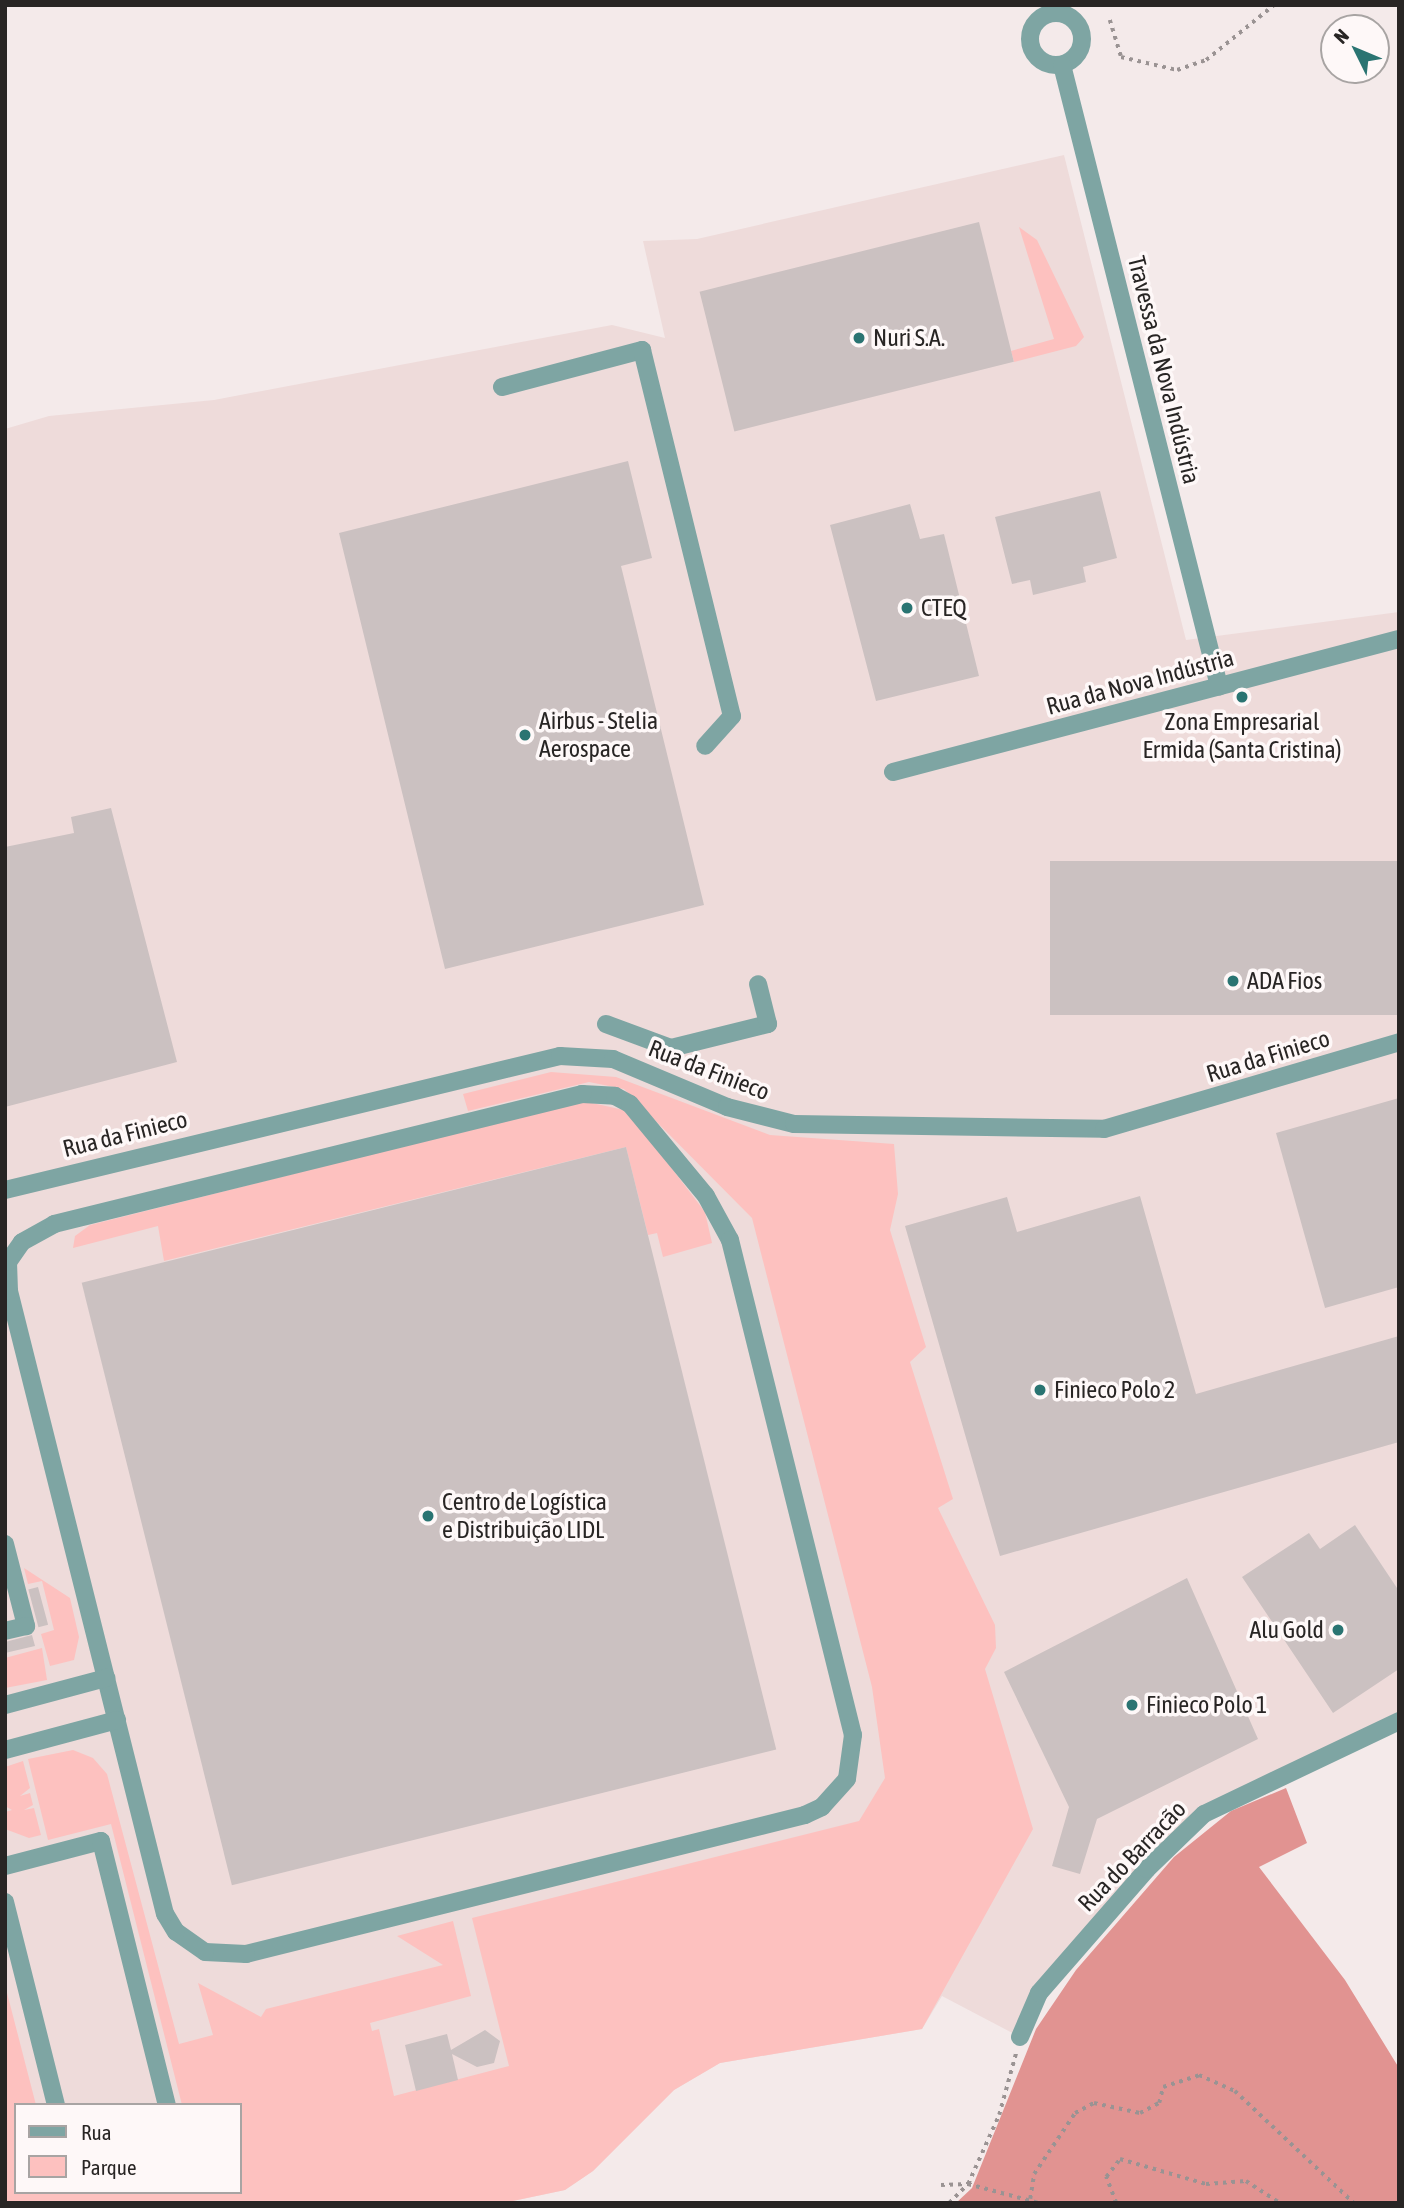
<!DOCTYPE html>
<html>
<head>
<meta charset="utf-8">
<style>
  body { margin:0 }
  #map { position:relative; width:1404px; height:2208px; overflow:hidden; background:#f4eaea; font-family:"Asap Condensed",sans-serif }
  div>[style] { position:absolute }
  .built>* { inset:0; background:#eedbda }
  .green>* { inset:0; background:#fdc1bf }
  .forest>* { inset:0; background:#e19391 }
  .building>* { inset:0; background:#cbc1c1; transform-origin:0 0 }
  .path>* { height:3.5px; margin-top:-1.75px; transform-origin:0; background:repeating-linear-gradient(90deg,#9a9393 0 3.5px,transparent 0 8.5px) }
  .minor>* { height:18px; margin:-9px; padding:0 9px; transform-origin:9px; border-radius:9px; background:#7ea5a3 }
  .minor>.ring { margin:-9px; padding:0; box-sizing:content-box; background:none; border:18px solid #7ea5a3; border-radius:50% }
  .dots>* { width:19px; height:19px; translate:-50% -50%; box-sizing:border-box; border:4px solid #fef8f8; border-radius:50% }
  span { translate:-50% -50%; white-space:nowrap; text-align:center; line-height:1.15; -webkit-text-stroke:7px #fef8f8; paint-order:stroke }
  .poi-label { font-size:24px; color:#282524 }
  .left { translate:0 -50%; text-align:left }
  .right { translate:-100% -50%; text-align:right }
  .street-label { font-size:24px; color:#282524 }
  .frame { position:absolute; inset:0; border:7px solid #282524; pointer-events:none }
  .legend { position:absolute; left:14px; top:2103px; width:228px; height:91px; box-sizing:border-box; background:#fef8f8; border:2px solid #a8a4a3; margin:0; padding:9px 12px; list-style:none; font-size:21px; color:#282524 }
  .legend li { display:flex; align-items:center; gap:14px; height:35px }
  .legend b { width:35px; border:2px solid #a8a4a3 }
  .north { position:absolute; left:1320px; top:14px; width:70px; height:70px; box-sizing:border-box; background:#fef8f8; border:2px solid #a8a4a3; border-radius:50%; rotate:313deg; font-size:19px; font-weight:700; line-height:28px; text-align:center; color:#282524 }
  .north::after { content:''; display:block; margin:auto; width:24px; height:32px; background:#2a7472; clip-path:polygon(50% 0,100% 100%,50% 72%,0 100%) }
</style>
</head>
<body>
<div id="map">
  <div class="built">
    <div style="clip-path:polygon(evenodd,1064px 155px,1186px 640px,1399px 612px,1399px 1721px,1204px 1814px,1039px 1993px,1020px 2037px,942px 1996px,922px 2029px,720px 2063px,674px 2090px,593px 2171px,565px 2190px,503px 2203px,5px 2203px,5px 429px,49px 416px,214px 400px,612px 325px,665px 338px,643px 241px,697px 239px,1064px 155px,16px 2105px,240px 2105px,240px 2192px,16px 2192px,16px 2105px)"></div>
  </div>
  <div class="green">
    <div style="clip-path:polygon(1019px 227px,1037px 240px,1084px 337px,1076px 346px,1014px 362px,1011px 351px,1054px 339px)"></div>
    <div style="clip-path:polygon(551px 1072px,616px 1077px,770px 1135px,894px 1144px,898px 1194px,890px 1230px,926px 1347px,910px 1362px,953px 1499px,938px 1508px,995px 1625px,996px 1648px,985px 1669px,1033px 1829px,922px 2029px,720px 2063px,674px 2090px,593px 2171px,565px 2190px,503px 2203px,5px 2203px,5px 1985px,36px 2105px,16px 2105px,16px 2192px,240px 2192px,240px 2105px,182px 2105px,111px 1824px,48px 1840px,28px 1759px,73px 1750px,93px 1758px,107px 1774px,179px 2044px,213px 2035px,198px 1983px,261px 2017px,266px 2009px,443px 1965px,397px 1936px,453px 1921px,471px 1996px,370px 2023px,372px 2031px,379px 2029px,394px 2096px,509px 2066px,472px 1918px,859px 1821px,885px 1778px,872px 1687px,752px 1218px,624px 1089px,589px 1082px,468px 1111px,463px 1094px)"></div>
    <div style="clip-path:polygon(583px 1101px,624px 1110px,641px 1128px,705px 1212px,712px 1243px,663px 1257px,657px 1233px,648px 1235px,626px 1147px,164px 1261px,158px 1226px,73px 1248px,75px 1236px,90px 1225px)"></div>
    <div style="clip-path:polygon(24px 1568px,70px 1598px,79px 1637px,74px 1660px,50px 1666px,41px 1634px,54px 1630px,42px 1581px,28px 1584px)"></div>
    <div style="clip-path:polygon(42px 1648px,47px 1680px,5px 1688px,5px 1658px)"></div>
    <div style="clip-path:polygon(23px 1761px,30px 1788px,20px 1796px,30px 1793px,33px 1805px,24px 1810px,34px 1808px,41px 1835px,29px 1838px,5px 1829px,5px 1812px,12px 1810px,5px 1806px,5px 1767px)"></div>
  </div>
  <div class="forest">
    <div style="clip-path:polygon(1286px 1788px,1307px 1843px,1259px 1867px,1345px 1980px,1399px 2068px,1399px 2203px,956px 2203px,972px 2188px,1036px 2029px,1076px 1970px,1174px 1857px,1231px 1811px)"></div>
  </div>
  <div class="building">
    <div style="left:979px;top:222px;width:144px;height:288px;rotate:76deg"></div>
    <div style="clip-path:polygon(628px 461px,652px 558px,621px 566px,704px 905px,445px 969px,339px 533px)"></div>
    <div style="clip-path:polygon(1100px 491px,1117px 558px,1083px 567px,1086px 582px,1033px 595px,1030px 580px,1012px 584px,995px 517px)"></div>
    <div style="clip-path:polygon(910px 504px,920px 539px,944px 534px,979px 676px,876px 701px,830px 525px)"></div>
    <div style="clip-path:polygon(111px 808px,177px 1062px,5px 1107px,5px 847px,74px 833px,71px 817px)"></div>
    <div style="left:1399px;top:861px;width:154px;height:349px;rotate:90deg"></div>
    <div style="clip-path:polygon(1399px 1098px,1399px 1287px,1325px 1308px,1276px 1133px)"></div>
    <div style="left:626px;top:1147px;width:621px;height:561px;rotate:76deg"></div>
    <div style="clip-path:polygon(1140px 1196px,1196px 1394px,1399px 1336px,1399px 1442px,1000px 1556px,905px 1226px,1007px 1197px,1017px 1232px)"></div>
    <div style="clip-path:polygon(1355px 1525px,1399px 1591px,1399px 1669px,1333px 1713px,1242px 1577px,1309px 1533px,1320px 1549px)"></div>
    <div style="clip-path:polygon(1187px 1578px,1258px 1739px,1097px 1819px,1080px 1874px,1052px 1866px,1069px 1807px,1004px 1672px)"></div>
    <div style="left:38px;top:1587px;width:39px;height:10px;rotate:75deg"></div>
    <div style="clip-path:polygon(32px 1635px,35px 1646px,5px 1653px,5px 1642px)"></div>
    <div style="clip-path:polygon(485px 2030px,500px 2041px,494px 2063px,477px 2067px,452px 2054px,458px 2080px,416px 2091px,405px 2045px,447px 2034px,451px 2050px)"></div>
  </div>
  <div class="path">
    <div style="left:1110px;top:20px;width:39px;rotate:73deg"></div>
    <div style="left:1121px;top:57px;width:57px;rotate:13.1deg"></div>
    <div style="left:1177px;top:70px;width:31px;rotate:-19deg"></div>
    <div style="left:1206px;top:60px;width:87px;rotate:-39deg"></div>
    <div style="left:941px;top:2185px;width:27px;rotate:-2deg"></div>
    <div style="left:968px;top:2184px;width:73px;rotate:15deg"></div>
    <div style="left:1030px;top:2199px;width:25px;rotate:-81deg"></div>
    <div style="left:1034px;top:2174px;width:73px;rotate:-56.1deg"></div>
    <div style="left:1075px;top:2113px;width:21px;rotate:-28deg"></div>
    <div style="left:1094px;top:2103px;width:47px;rotate:12.3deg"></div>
    <div style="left:1140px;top:2113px;width:21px;rotate:-28deg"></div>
    <div style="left:1159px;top:2103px;width:16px;rotate:-76deg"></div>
    <div style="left:1163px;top:2087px;width:38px;rotate:-18deg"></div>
    <div style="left:1199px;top:2075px;width:39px;rotate:24deg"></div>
    <div style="left:1235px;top:2091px;width:163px;rotate:43.3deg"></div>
    <div style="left:949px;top:2203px;width:27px;rotate:-45deg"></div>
    <div style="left:968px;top:2184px;width:76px;rotate:-65.8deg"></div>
    <div style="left:999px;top:2115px;width:64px;rotate:-74.7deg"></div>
    <div style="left:1116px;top:2203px;width:28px;rotate:-111deg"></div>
    <div style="left:1106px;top:2177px;width:23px;rotate:-52deg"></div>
    <div style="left:1120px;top:2159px;width:90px;rotate:16.2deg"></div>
    <div style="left:1206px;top:2184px;width:40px;rotate:-4.3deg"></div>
    <div style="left:1246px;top:2181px;width:40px;rotate:32.9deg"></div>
  </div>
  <div class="minor">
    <div class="ring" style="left:1030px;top:13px;width:34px;height:34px"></div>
    <div style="left:1062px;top:65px;width:641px;rotate:75.81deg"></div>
    <div style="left:502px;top:387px;width:145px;rotate:-14.8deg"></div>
    <div style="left:642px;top:350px;width:377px;rotate:76.2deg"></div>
    <div style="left:732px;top:716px;width:40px;rotate:132deg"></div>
    <div style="left:893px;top:772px;width:523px;rotate:-14.73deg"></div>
    <div style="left:606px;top:1024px;width:69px;rotate:20.3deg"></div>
    <div style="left:671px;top:1048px;width:100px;rotate:-13.9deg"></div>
    <div style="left:768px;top:1024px;width:41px;rotate:-104deg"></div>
    <div style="left:582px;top:1094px;width:33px;rotate:3deg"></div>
    <div style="left:615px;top:1096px;width:17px;rotate:28deg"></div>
    <div style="left:630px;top:1104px;width:119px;rotate:50.4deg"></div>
    <div style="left:706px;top:1196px;width:50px;rotate:61.4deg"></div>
    <div style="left:730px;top:1240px;width:510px;rotate:76.05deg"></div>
    <div style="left:853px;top:1735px;width:44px;rotate:97.8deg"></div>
    <div style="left:847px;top:1779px;width:38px;rotate:132deg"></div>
    <div style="left:822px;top:1807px;width:19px;rotate:155deg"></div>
    <div style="left:805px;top:1815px;width:576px;rotate:166.04deg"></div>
    <div style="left:246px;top:1954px;width:41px;rotate:-177.2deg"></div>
    <div style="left:205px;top:1952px;width:35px;rotate:-145deg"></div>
    <div style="left:176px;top:1932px;width:21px;rotate:-121deg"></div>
    <div style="left:165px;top:1914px;width:642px;rotate:-104.06deg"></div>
    <div style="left:9px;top:1291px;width:29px;rotate:-92deg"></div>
    <div style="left:8px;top:1262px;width:24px;rotate:-55deg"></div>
    <div style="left:22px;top:1242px;width:37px;rotate:-29deg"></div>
    <div style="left:54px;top:1224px;width:544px;rotate:-13.83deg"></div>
    <div style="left:5px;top:1190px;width:571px;rotate:-13.57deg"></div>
    <div style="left:560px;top:1056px;width:53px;rotate:3.2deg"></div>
    <div style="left:613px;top:1059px;width:124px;rotate:22.8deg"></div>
    <div style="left:727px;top:1107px;width:69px;rotate:14.2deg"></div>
    <div style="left:794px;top:1124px;width:310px;rotate:0.9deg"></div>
    <div style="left:1104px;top:1129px;width:308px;rotate:-16.4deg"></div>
    <div style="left:5px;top:1544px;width:85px;rotate:75.6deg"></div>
    <div style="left:26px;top:1626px;width:22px;rotate:167deg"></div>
    <div style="left:5px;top:1705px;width:105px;rotate:-15deg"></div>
    <div style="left:5px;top:1750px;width:116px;rotate:-15deg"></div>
    <div style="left:5px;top:1866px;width:99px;rotate:-14.6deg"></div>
    <div style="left:101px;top:1841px;width:272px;rotate:76deg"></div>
    <div style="left:5px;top:1902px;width:209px;rotate:75.9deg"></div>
    <div style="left:1020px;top:2037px;width:48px;rotate:-66.6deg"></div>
    <div style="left:1039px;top:1993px;width:164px;rotate:-48.9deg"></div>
    <div style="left:1147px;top:1869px;width:79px;rotate:-44deg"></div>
    <div style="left:1204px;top:1814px;width:216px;rotate:-25.5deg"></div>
  </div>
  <div class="dots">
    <div style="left:859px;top:338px;background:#2a7472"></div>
    <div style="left:907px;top:608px;background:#2a7472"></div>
    <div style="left:1242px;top:697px;background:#2a7472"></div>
    <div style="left:525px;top:735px;background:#2a7472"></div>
    <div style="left:1233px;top:981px;background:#2a7472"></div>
    <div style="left:1040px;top:1390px;background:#2a7472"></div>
    <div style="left:428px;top:1516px;background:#2a7472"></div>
    <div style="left:1338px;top:1630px;background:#2a7472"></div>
    <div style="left:1132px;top:1705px;background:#2a7472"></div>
  </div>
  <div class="poi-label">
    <span class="left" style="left:873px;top:338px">Nuri S.A.</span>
    <span class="left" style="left:921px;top:608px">CTEQ</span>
    <span class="left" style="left:539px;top:735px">Airbus - Stelia<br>Aerospace</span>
    <span style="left:1242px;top:736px">Zona Empresarial<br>Ermida (Santa Cristina)</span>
    <span class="left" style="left:1247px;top:981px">ADA Fios</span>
    <span class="left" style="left:1054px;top:1390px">Finieco Polo 2</span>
    <span class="left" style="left:442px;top:1516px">Centro de Logística<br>e Distribuição LIDL</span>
    <span class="right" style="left:1324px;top:1630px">Alu Gold</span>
    <span class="left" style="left:1146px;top:1705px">Finieco Polo 1</span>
  </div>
  <div class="street-label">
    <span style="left:1164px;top:370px;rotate:76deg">Travessa da Nova Indústria</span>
    <span style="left:1140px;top:682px;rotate:-15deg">Rua da Nova Indústria</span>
    <span style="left:1268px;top:1056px;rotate:-17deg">Rua da Finieco</span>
    <span style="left:709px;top:1070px;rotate:21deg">Rua da Finieco</span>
    <span style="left:125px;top:1134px;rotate:-14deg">Rua da Finieco</span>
    <span style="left:1132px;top:1856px;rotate:-46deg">Rua do Barracão</span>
  </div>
  <div class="frame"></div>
  <ul class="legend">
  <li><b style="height:9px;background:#7ea5a3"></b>Rua</li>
  <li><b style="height:19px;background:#fdc1bf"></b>Parque</li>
  </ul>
  <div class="north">N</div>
</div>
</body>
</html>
